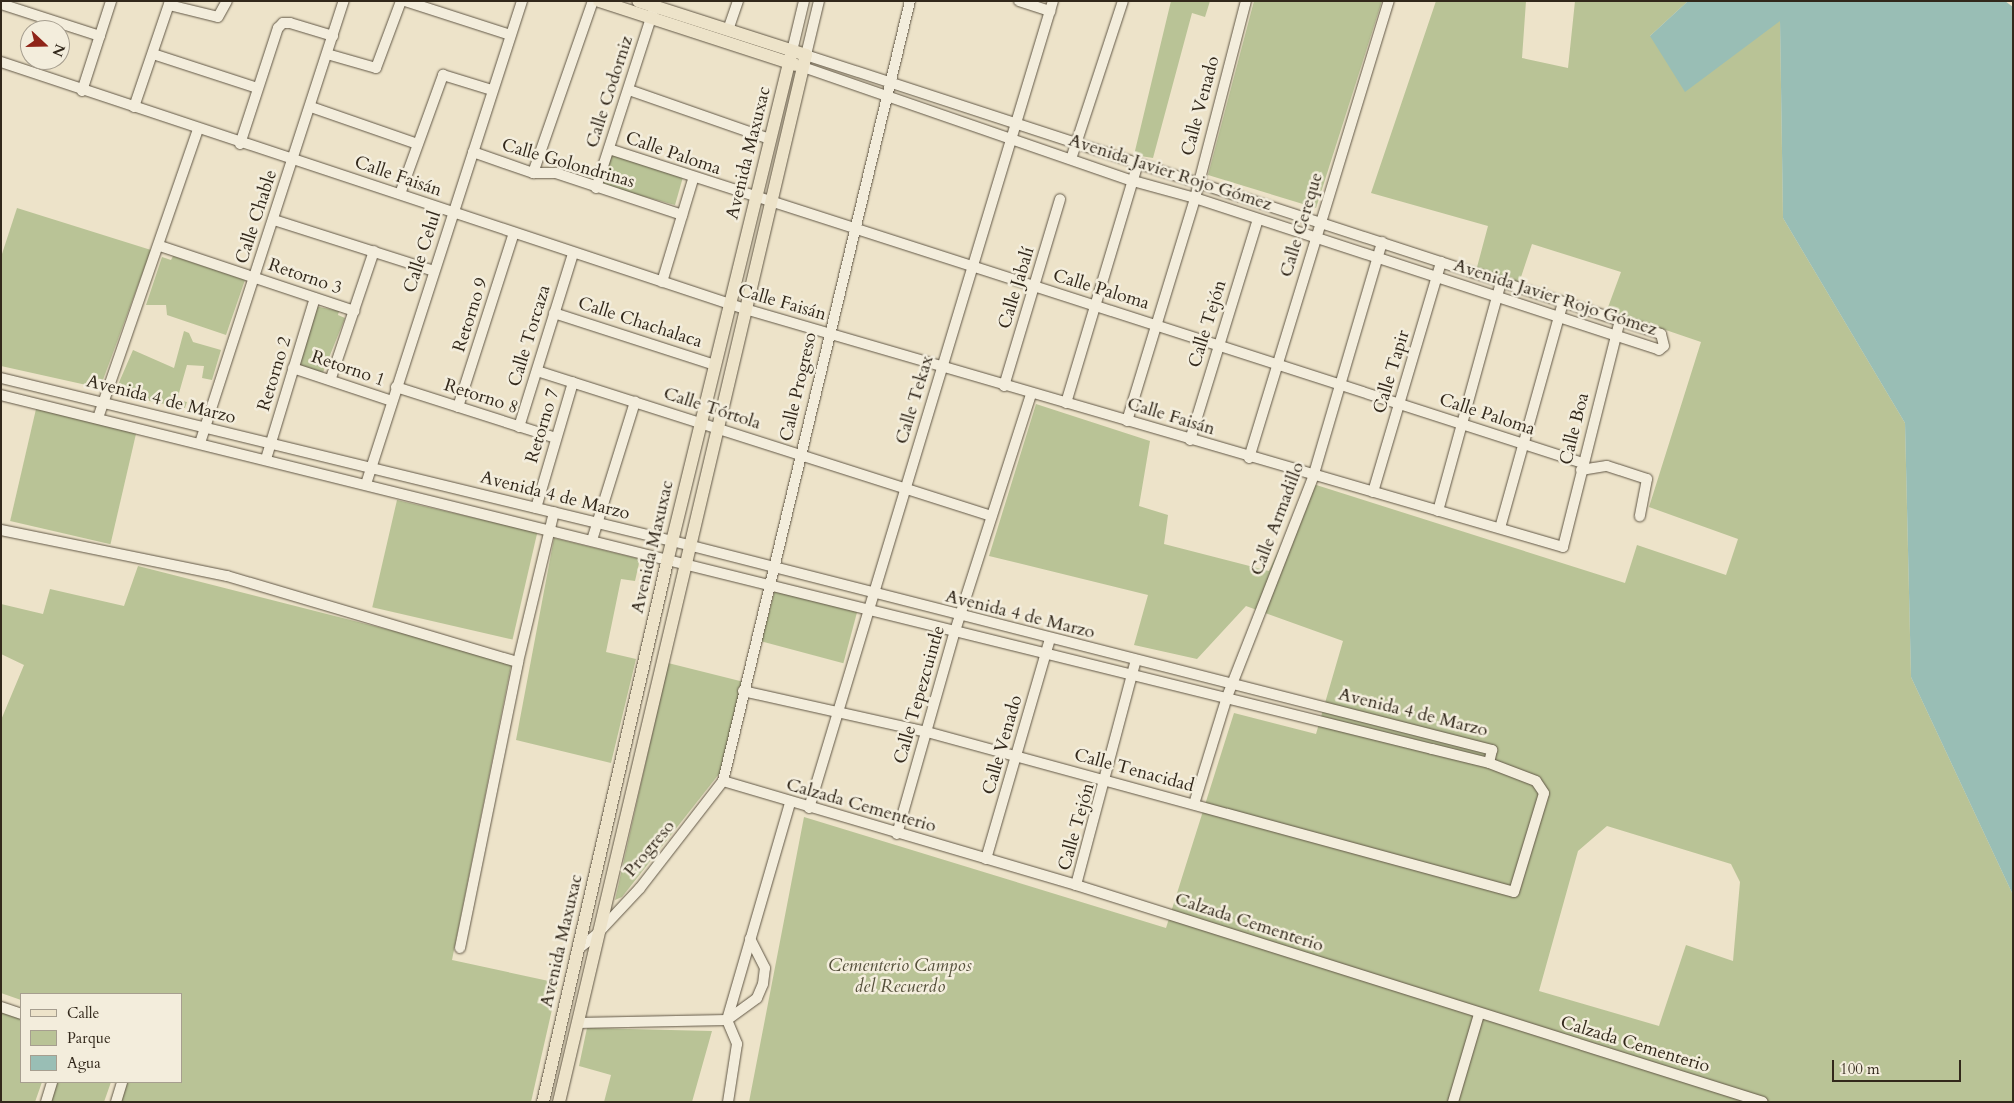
<!DOCTYPE html>
<html>
<head>
<meta charset="utf-8">
<style>
  body { margin:0 }
  #map { position:relative; width:2014px; height:1103px; overflow:hidden; background:#ede3c9; font-family:Cardo,serif }
  div>[style] { position:absolute }
  .green>* { inset:0; background:#b9c396; transform-origin:0 0 }
  .water>* { inset:0; background:#99beb5 }
  .roads { filter:drop-shadow(0 0 1px #615746) drop-shadow(0 0 1px #615746) }
  .minor>* { height:10px; margin:-5px; padding:0 5px; transform-origin:5px; border-radius:5px; background:#f3eddc }
  .major>* { height:12px; margin:-6px; padding:0 6px; transform-origin:6px; border-radius:6px; background:#ede3c9 }
  span { translate:-50% -50%; white-space:nowrap; text-align:center; line-height:1.15; -webkit-text-stroke:5px #f3eddc; paint-order:stroke }
  .street-label { font-size:18px; color:#32281b }
  .park-label { font-size:18px; color:#544f3a; font-style:italic }
  .frame { position:absolute; inset:0; border:2px solid #32281b; pointer-events:none }
  .legend { position:absolute; left:20px; top:993px; width:162px; height:90px; box-sizing:border-box; background:#f3eddc; border:1px solid #a69e8f; margin:0; padding:6px 9px; list-style:none; font-size:15px; color:#32281b }
  .legend li { display:flex; align-items:center; gap:10px; height:25px }
  .legend b { width:25px; border:1px solid #a69e8f }
  .north { position:absolute; left:20px; top:20px; width:50px; height:50px; box-sizing:border-box; background:#f3eddc; border:1px solid #a69e8f; border-radius:50%; rotate:111deg; font-size:14px; font-weight:700; line-height:20px; text-align:center; color:#32281b }
  .north::after { content:''; display:block; margin:auto; width:18px; height:22px; background:#8f2418; clip-path:polygon(50% 0,100% 100%,50% 72%,0 100%) }
  .scale { position:absolute; left:1832px; top:1060px; width:129px; height:22px; box-sizing:border-box; border:2px solid #32281b; border-top:0; padding-left:6px; font-size:15px; line-height:18px; white-space:nowrap; color:#32281b; -webkit-text-stroke:4px #f3eddc; paint-order:stroke }
</style>
</head>
<body>
<div id="map">
  <div class="green">
    <div style="clip-path:polygon(1171px 1px,1210px 1px,1205px 17px,1192px 13px,1153px 158px,1134px 155px)"></div>
    <div style="clip-path:polygon(1254px 1px,1382px 1px,1316px 208px,1208px 175px)"></div>
    <div style="clip-path:polygon(evenodd,1436px 1px,1526px 1px,1522px 58px,1568px 68px,1575px 1px,1688px 1px,1650px 36px,1780px 20px,1783px 218px,1905px 423px,1911px 677px,2013px 895px,2013px 1102px,749px 1102px,804px 817px,1166px 928px,1234px 713px,1316px 734px,1343px 641px,1246px 606px,1197px 659px,1134px 645px,1148px 595px,989px 556px,1036px 404px,1150px 441px,1139px 506px,1168px 515px,1164px 544px,1269px 571px,1310px 483px,1625px 583px,1637px 545px,1726px 575px,1738px 539px,1649px 507px,1701px 342px,1607px 310px,1621px 272px,1532px 244px,1519px 283px,1476px 271px,1488px 226px,1371px 193px,1436px 1px,1607px 826px,1731px 864px,1740px 882px,1733px 961px,1686px 945px,1659px 1026px,1539px 991px,1578px 851px,1607px 826px)"></div>
    <div style="clip-path:polygon(610px 153px,683px 177px,675px 205px,598px 184px)"></div>
    <div style="clip-path:polygon(17px 208px,151px 250px,100px 388px,1px 366px,1px 257px)"></div>
    <div style="clip-path:polygon(173px 256px,245px 280px,226px 335px,167px 315px,166px 305px,146px 305px,162px 257px,171px 260px)"></div>
    <div style="clip-path:polygon(315px 306px,339px 311px,338px 315px,345px 318px,322px 375px,294px 364px)"></div>
    <div style="clip-path:polygon(184px 331px,189px 333px,193px 342px,221px 350px,212px 380px,202px 378px,204px 366px,187px 365px,177px 400px,187px 402px,185px 408px,114px 394px,133px 350px,174px 368px)"></div>
    <div style="left:36px;top:409px;width:103px;height:115px;rotate:13deg"></div>
    <div style="left:397px;top:500px;width:144px;height:110px;rotate:13deg"></div>
    <div style="clip-path:polygon(554px 538px,640px 559px,635px 581px,621px 579px,606px 652px,636px 659px,611px 763px,516px 740px)"></div>
    <div style="clip-path:polygon(138px 566px,512px 661px,452px 960px,558px 983px,531px 1102px,120px 1102px,127px 1082px,181px 1082px,181px 994px,21px 994px,21px 1000px,1px 993px,1px 720px,24px 665px,1px 654px,1px 604px,43px 614px,50px 589px,124px 606px)"></div>
    <div style="left:775px;top:590px;width:85px;height:53px;rotate:15deg"></div>
    <div style="clip-path:polygon(668px 663px,744px 682px,726px 757px,719px 774px,622px 897px,615px 900px)"></div>
    <div style="clip-path:polygon(1px 1008px,21px 1016px,21px 1082px,42px 1082px,35px 1102px,1px 1102px)"></div>
    <div style="clip-path:polygon(587px 1028px,712px 1031px,692px 1102px,604px 1102px,611px 1075px,579px 1066px)"></div>
    <div style="clip-path:polygon(56px 1082px,111px 1082px,104px 1102px,50px 1102px)"></div>
  </div>
  <div class="water">
    <div style="clip-path:polygon(1688px 1px,2005px 1px,2013px 7px,2013px 895px,1911px 677px,1905px 423px,1783px 218px,1780px 21px,1685px 92px,1650px 36px)"></div>
  </div>
  <div class="roads">
    <div class="minor">
      <div style="left:405px;top:1px;width:110px;rotate:17.9deg"></div>
      <div style="left:1019px;top:1px;width:33px;rotate:18deg"></div>
      <div style="left:1px;top:4px;width:104px;rotate:17.9deg"></div>
      <div style="left:169px;top:5px;width:50px;rotate:13.8deg"></div>
      <div style="left:218px;top:17px;width:18px;rotate:-61deg"></div>
      <div style="left:728px;top:30px;width:31px;rotate:-71deg"></div>
      <div style="left:792px;top:51px;width:51px;rotate:-76.5deg"></div>
      <div style="left:153px;top:54px;width:109px;rotate:18.1deg"></div>
      <div style="left:327px;top:54px;width:51px;rotate:15.9deg"></div>
      <div style="left:376px;top:68px;width:72px;rotate:-69.5deg"></div>
      <div style="left:1px;top:62px;width:784px;rotate:18.37deg"></div>
      <div style="left:745px;top:309px;width:852px;rotate:16.22deg"></div>
      <div style="left:1563px;top:547px;width:234px;rotate:-75.9deg"></div>
      <div style="left:803px;top:67px;width:349px;rotate:19.1deg"></div>
      <div style="left:1133px;top:181px;width:64px;rotate:15.3deg"></div>
      <div style="left:1195px;top:198px;width:488px;rotate:18.1deg"></div>
      <div style="left:1659px;top:350px;width:6px;rotate:-39deg"></div>
      <div style="left:1664px;top:346px;width:12px;rotate:-104deg"></div>
      <div style="left:1661px;top:334px;width:899px;rotate:-161.93deg"></div>
      <div style="left:806px;top:55px;width:56px;rotate:-76.5deg"></div>
      <div style="left:629px;top:90px;width:149px;rotate:19.2deg"></div>
      <div style="left:82px;top:91px;width:95px;rotate:-72.1deg"></div>
      <div style="left:134px;top:107px;width:112px;rotate:-71.2deg"></div>
      <div style="left:311px;top:107px;width:112px;rotate:19.2deg"></div>
      <div style="left:240px;top:144px;width:122px;rotate:-71.9deg"></div>
      <div style="left:278px;top:28px;width:7px;rotate:-45deg"></div>
      <div style="left:283px;top:23px;width:7px"></div>
      <div style="left:290px;top:23px;width:45px;rotate:16.8deg"></div>
      <div style="left:609px;top:149px;width:1023px;rotate:17.87deg"></div>
      <div style="left:473px;top:152px;width:64px;rotate:19.3deg"></div>
      <div style="left:533px;top:173px;width:23px"></div>
      <div style="left:556px;top:173px;width:133px;rotate:18.4deg"></div>
      <div style="left:1071px;top:159px;width:166px;rotate:-71.8deg"></div>
      <div style="left:533px;top:173px;width:182px;rotate:-70.8deg"></div>
      <div style="left:596px;top:188px;width:185px;rotate:-72.1deg"></div>
      <div style="left:400px;top:194px;width:127px;rotate:-70.1deg"></div>
      <div style="left:443px;top:75px;width:51px;rotate:17deg"></div>
      <div style="left:274px;top:220px;width:168px;rotate:17.7deg"></div>
      <div style="left:160px;top:246px;width:205px;rotate:18.5deg"></div>
      <div style="left:662px;top:282px;width:108px;rotate:-73.2deg"></div>
      <div style="left:554px;top:313px;width:169px;rotate:17.9deg"></div>
      <div style="left:293px;top:368px;width:104px;rotate:18.4deg"></div>
      <div style="left:537px;top:371px;width:477px;rotate:17.7deg"></div>
      <div style="left:1px;top:378px;width:707px;rotate:13.66deg"></div>
      <div style="left:688px;top:545px;width:830px;rotate:14.3deg"></div>
      <div style="left:1492px;top:750px;width:13px;rotate:103deg"></div>
      <div style="left:1489px;top:763px;width:59px;rotate:-166.2deg"></div>
      <div style="left:1432px;top:749px;width:1474px;rotate:-166.11deg"></div>
      <div style="left:331px;top:378px;width:134px;rotate:-71.3deg"></div>
      <div style="left:1004px;top:386px;width:195px;rotate:-73.3deg"></div>
      <div style="left:396px;top:387px;width:168px;rotate:17.7deg"></div>
      <div style="left:1066px;top:403px;width:251px;rotate:-73.3deg"></div>
      <div style="left:458px;top:407px;width:183px;rotate:-72.2deg"></div>
      <div style="left:98px;top:418px;width:305px;rotate:-70.9deg"></div>
      <div style="left:1127px;top:421px;width:233px;rotate:-73deg"></div>
      <div style="left:1195px;top:198px;width:203px;rotate:-75.5deg"></div>
      <div style="left:519px;top:427px;width:181px;rotate:-72.7deg"></div>
      <div style="left:1190px;top:440px;width:231px;rotate:-72.9deg"></div>
      <div style="left:200px;top:443px;width:465px;rotate:-72deg"></div>
      <div style="left:1249px;top:458px;width:478px;rotate:-73deg"></div>
      <div style="left:266px;top:459px;width:168px;rotate:-73.1deg"></div>
      <div style="left:1581px;top:470px;width:26px;rotate:-9deg"></div>
      <div style="left:1607px;top:466px;width:42px;rotate:18deg"></div>
      <div style="left:1647px;top:479px;width:38px;rotate:101deg"></div>
      <div style="left:366px;top:484px;width:508px;rotate:-72.1deg"></div>
      <div style="left:1373px;top:492px;width:240px;rotate:-73.5deg"></div>
      <div style="left:536px;top:508px;width:131px;rotate:-73.6deg"></div>
      <div style="left:1438px;top:511px;width:238px;rotate:-74.6deg"></div>
      <div style="left:1500px;top:528px;width:235px;rotate:-74.4deg"></div>
      <div style="left:1px;top:530px;width:231px;rotate:11.5deg"></div>
      <div style="left:227px;top:576px;width:303px;rotate:16.5deg"></div>
      <div style="left:592px;top:540px;width:145px;rotate:-72.7deg"></div>
      <div style="left:743px;top:691px;width:189px;rotate:12.6deg"></div>
      <div style="left:927px;top:732px;width:608px;rotate:15.25deg"></div>
      <div style="left:1514px;top:892px;width:103px;rotate:-73.1deg"></div>
      <div style="left:1544px;top:793px;width:14px;rotate:-124deg"></div>
      <div style="left:1536px;top:781px;width:50px;rotate:-159deg"></div>
      <div style="left:723px;top:781px;width:368px;rotate:16.4deg"></div>
      <div style="left:1076px;top:885px;width:720px;rotate:17.53deg"></div>
      <div style="left:1194px;top:804px;width:112px;rotate:-72.9deg"></div>
      <div style="left:1227px;top:697px;width:236px;rotate:-68.6deg"></div>
      <div style="left:1313px;top:477px;width:245px;rotate:-73.6deg"></div>
      <div style="left:809px;top:808px;width:843px;rotate:-73.18deg"></div>
      <div style="left:897px;top:834px;width:211px;rotate:-74.1deg"></div>
      <div style="left:955px;top:631px;width:249px;rotate:-72.2deg"></div>
      <div style="left:986px;top:859px;width:229px;rotate:-73.8deg"></div>
      <div style="left:1076px;top:885px;width:233px;rotate:-75.1deg"></div>
      <div style="left:460px;top:948px;width:292px;rotate:-78.5deg"></div>
      <div style="left:518px;top:662px;width:154px;rotate:-76.5deg"></div>
      <div style="left:578px;top:949px;width:24px;rotate:-38deg"></div>
      <div style="left:597px;top:934px;width:63px;rotate:-46.9deg"></div>
      <div style="left:640px;top:888px;width:135px;rotate:-52.2deg"></div>
      <div style="left:723px;top:781px;width:802px;rotate:-76.52deg"></div>
      <div style="left:1px;top:1007px;width:21px;rotate:19deg"></div>
      <div style="left:727px;top:1020px;width:226px;rotate:-73.8deg"></div>
      <div style="left:727px;top:1020px;width:26px;rotate:67deg"></div>
      <div style="left:737px;top:1044px;width:59px;rotate:98.8deg"></div>
      <div style="left:577px;top:1023px;width:150px;rotate:-1.1deg"></div>
      <div style="left:727px;top:1020px;width:37px;rotate:-36deg"></div>
      <div style="left:757px;top:998px;width:15px;rotate:-67deg"></div>
      <div style="left:763px;top:984px;width:16px;rotate:-83deg"></div>
      <div style="left:765px;top:968px;width:33px;rotate:-117deg"></div>
      <div style="left:46px;top:1102px;width:21px;rotate:-73deg"></div>
      <div style="left:116px;top:1102px;width:21px;rotate:-73deg"></div>
      <div style="left:1453px;top:1102px;width:92px;rotate:-73.5deg"></div>
    </div>
    <div class="major">
      <div style="left:599px;top:1px;width:207px;rotate:18deg"></div>
      <div style="left:543px;top:1102px;width:558px;rotate:-77.06deg"></div>
      <div style="left:668px;top:558px;width:522px;rotate:-76.26deg"></div>
      <div style="left:559px;top:1102px;width:1076px;rotate:-76.73deg"></div>
      <div style="left:806px;top:55px;width:176px;rotate:-162.2deg"></div>
    </div>
  </div>
  <div class="street-label">
    <span style="left:610px;top:92px;rotate:-72deg">Calle Codorniz</span>
    <span style="left:1201px;top:106px;rotate:-75deg">Calle Venado</span>
    <span style="left:749px;top:153px;rotate:-76deg">Avenida Maxuxac</span>
    <span style="left:673px;top:154px;rotate:19deg">Calle Paloma</span>
    <span style="left:568px;top:164px;rotate:16deg">Calle Golondrinas</span>
    <span style="left:1170px;top:173px;rotate:18deg">Avenida Javier Rojo Gómez</span>
    <span style="left:398px;top:177px;rotate:19deg">Calle Faisán</span>
    <span style="left:257px;top:217px;rotate:-72deg">Calle Chable</span>
    <span style="left:1302px;top:225px;rotate:-73deg">Calle Cereque</span>
    <span style="left:423px;top:252px;rotate:-72deg">Calle Celul</span>
    <span style="left:305px;top:277px;rotate:19deg">Retorno 3</span>
    <span style="left:1017px;top:288px;rotate:-73deg">Calle Jabalí</span>
    <span style="left:1101px;top:290px;rotate:17deg">Calle Paloma</span>
    <span style="left:1555px;top:298px;rotate:18deg">Avenida Javier Rojo Gómez</span>
    <span style="left:782px;top:303px;rotate:16deg">Calle Faisán</span>
    <span style="left:471px;top:315px;rotate:-72deg">Retorno 9</span>
    <span style="left:640px;top:323px;rotate:18deg">Calle Chachalaca</span>
    <span style="left:1208px;top:324px;rotate:-73deg">Calle Tejón</span>
    <span style="left:530px;top:336px;rotate:-73deg">Calle Torcaza</span>
    <span style="left:348px;top:369px;rotate:19deg">Retorno 1</span>
    <span style="left:1392px;top:372px;rotate:-73deg">Calle Tapir</span>
    <span style="left:275px;top:374px;rotate:-73deg">Retorno 2</span>
    <span style="left:799px;top:387px;rotate:-77deg">Calle Progreso</span>
    <span style="left:481px;top:397px;rotate:18deg">Retorno 8</span>
    <span style="left:161px;top:400px;rotate:14deg">Avenida 4 de Marzo</span>
    <span style="left:915px;top:400px;rotate:-73deg">Calle Tekax</span>
    <span style="left:712px;top:409px;rotate:18deg">Calle Tórtola</span>
    <span style="left:1487px;top:415px;rotate:18deg">Calle Paloma</span>
    <span style="left:1171px;top:417px;rotate:17deg">Calle Faisán</span>
    <span style="left:543px;top:426px;rotate:-73deg">Retorno 7</span>
    <span style="left:1575px;top:429px;rotate:-76deg">Calle Boa</span>
    <span style="left:555px;top:496px;rotate:14deg">Avenida 4 de Marzo</span>
    <span style="left:1278px;top:519px;rotate:-69deg">Calle Armadillo</span>
    <span style="left:653px;top:547px;rotate:-77deg">Avenida Maxuxac</span>
    <span style="left:1020px;top:615px;rotate:14deg">Avenida 4 de Marzo</span>
    <span style="left:920px;top:695px;rotate:-74deg">Calle Tepezcuintle</span>
    <span style="left:1413px;top:713px;rotate:14deg">Avenida 4 de Marzo</span>
    <span style="left:1003px;top:745px;rotate:-74deg">Calle Venado</span>
    <span style="left:1134px;top:771px;rotate:15deg">Calle Tenacidad</span>
    <span style="left:861px;top:806px;rotate:16deg">Calzada Cementerio</span>
    <span style="left:1077px;top:827px;rotate:-74deg">Calle Tejón</span>
    <span style="left:650px;top:849px;rotate:-50deg">Progreso</span>
    <span style="left:1249px;top:923px;rotate:18deg">Calzada Cementerio</span>
    <span style="left:562px;top:941px;rotate:-77deg">Avenida Maxuxac</span>
    <span style="left:1635px;top:1045px;rotate:17deg">Calzada Cementerio</span>
  </div>
  <div class="park-label">
    <span style="left:900px;top:977px">Cementerio Campos<br>del Recuerdo</span>
  </div>
  <div class="frame"></div>
  <ul class="legend">
  <li><b style="height:6px;background:#ede3c9"></b>Calle</li>
  <li><b style="height:14px;background:#b9c396"></b>Parque</li>
  <li><b style="height:14px;background:#99beb5"></b>Agua</li>
  </ul>
  <div class="north">N</div>
  <div class="scale">100 m</div>
</div>
</body>
</html>
